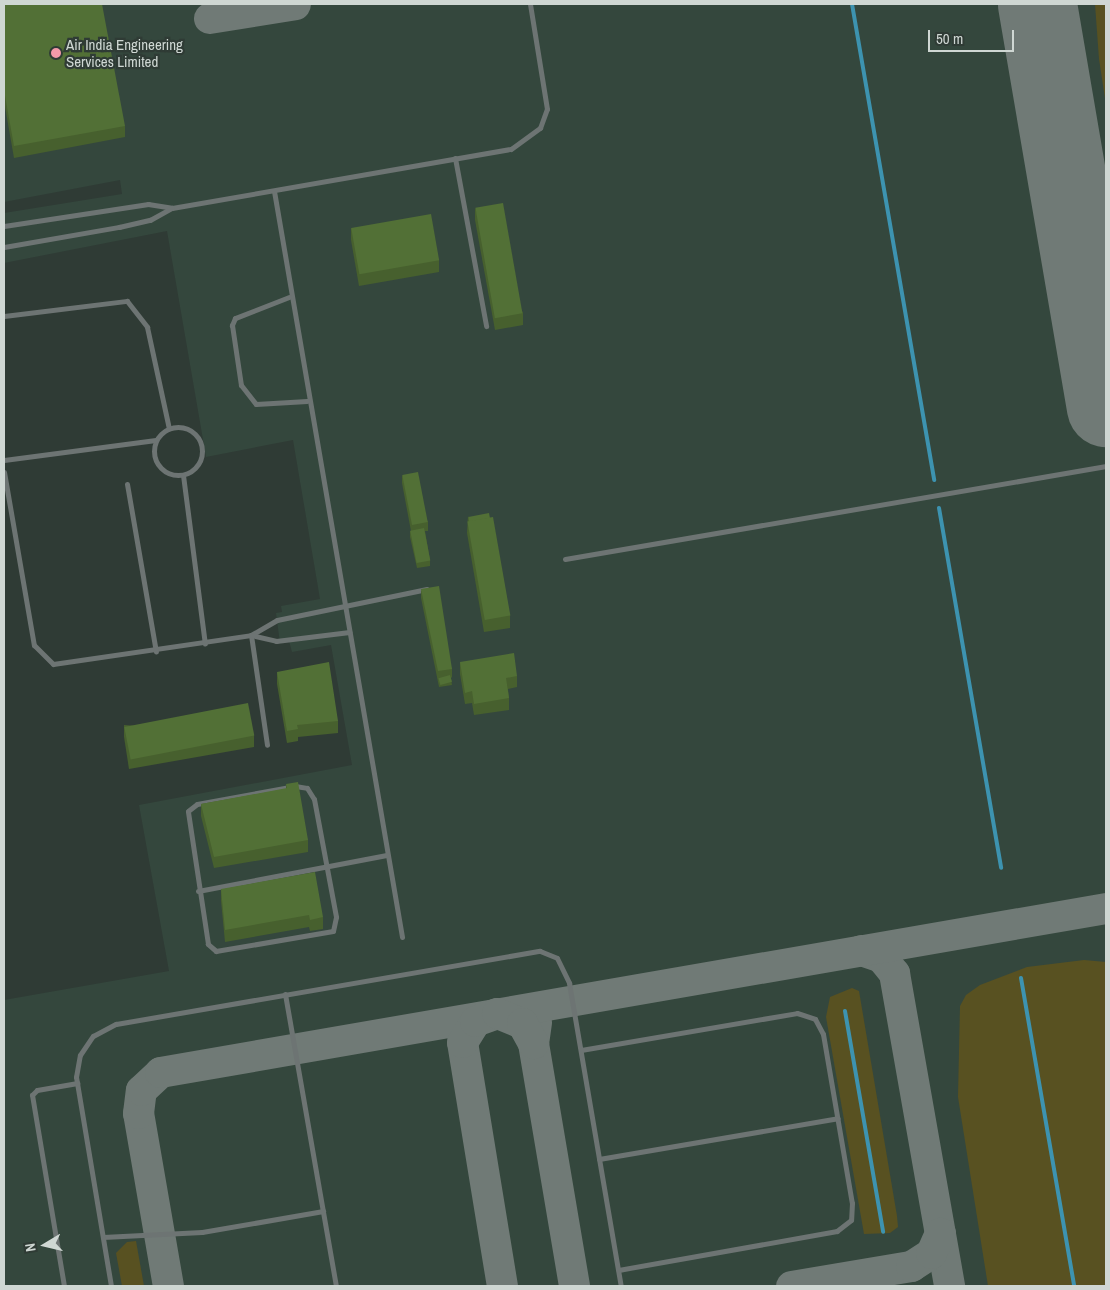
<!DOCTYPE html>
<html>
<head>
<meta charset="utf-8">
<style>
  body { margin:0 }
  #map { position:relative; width:1110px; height:1290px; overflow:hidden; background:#2f3b35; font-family:"Archivo Narrow",sans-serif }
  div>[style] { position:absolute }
  .built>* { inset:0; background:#34473d }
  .green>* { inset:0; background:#585121 }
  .stream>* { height:4px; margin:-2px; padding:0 2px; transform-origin:2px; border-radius:2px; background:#3d93b0 }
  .taxiway>* { height:31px; margin:-15.5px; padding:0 15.5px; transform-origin:15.5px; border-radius:15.5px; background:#707a76 }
  .runway>* { height:79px; margin:-39.5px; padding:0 39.5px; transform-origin:39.5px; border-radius:39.5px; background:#707a76 }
  .lane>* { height:5px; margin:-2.5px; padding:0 2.5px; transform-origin:2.5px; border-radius:2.5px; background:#6d7473 }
  .lane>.ring { margin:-2.5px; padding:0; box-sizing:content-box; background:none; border:5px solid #6d7473; border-radius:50% }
  .wall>* { inset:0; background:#47602e }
  .building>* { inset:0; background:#527036; transform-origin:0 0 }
  .dots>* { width:14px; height:14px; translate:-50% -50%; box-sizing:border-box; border:2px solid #2f3b35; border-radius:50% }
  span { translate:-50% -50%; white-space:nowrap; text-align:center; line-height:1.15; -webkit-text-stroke:4.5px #2f3b35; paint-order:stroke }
  .poi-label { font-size:15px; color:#cfd7d3 }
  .left { translate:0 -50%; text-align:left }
  .frame { position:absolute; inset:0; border:5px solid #cfd7d3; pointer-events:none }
  .north { position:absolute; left:20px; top:1220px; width:50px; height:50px; -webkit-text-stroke:4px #2f3b35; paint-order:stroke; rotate:261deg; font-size:14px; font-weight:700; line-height:20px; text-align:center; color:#cfd7d3 }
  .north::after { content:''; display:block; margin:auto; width:18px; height:22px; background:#cfd7d3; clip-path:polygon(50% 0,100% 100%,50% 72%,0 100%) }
  .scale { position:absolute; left:928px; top:30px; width:86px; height:22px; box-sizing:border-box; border:2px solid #cfd7d3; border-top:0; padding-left:6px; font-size:15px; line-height:18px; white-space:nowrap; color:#cfd7d3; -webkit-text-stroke:4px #2f3b35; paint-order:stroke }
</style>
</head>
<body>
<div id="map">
  <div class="built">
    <div style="clip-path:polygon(4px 4px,1106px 4px,1106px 1286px,4px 1286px,4px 1000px,169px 971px,139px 805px,352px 765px,331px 645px,292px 652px,289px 641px,280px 643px,276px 613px,282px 612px,281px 606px,320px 599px,293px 440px,206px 457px,167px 231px,4px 263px,4px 213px,122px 194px,120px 180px,4px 202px)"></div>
  </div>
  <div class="green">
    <div style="clip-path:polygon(1095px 4px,1106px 4px,1106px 105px,1099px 59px)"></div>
    <div style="clip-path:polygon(1084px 960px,1106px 962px,1106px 1286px,988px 1286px,958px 1097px,960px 1006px,966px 995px,980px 985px,1027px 967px)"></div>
    <div style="clip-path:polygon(852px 988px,859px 991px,897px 1216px,898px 1227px,890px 1233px,864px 1234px,826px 1017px,830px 997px)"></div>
    <div style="clip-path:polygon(136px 1241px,144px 1286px,122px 1286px,116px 1253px,127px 1242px)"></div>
  </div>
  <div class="stream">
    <div style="left:852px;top:4px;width:483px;rotate:80.2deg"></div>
    <div style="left:939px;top:508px;width:365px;rotate:80.2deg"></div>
    <div style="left:1021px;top:978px;width:313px;rotate:80.2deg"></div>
    <div style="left:845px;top:1011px;width:224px;rotate:80.2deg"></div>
  </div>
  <div class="taxiway">
    <div style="left:209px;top:18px;width:87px;rotate:-9.2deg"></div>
    <div style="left:861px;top:950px;width:21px;rotate:19deg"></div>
    <div style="left:881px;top:957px;width:21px;rotate:51deg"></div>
    <div style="left:894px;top:973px;width:318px;rotate:80deg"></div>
    <div style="left:536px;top:1022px;width:21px;rotate:98deg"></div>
    <div style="left:533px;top:1043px;width:246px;rotate:80.4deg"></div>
    <div style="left:168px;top:1286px;width:176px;rotate:-99.8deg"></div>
    <div style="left:138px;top:1113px;width:23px;rotate:-83deg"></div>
    <div style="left:141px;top:1090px;width:26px;rotate:-43deg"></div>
    <div style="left:160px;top:1072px;width:960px;rotate:-9.84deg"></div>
    <div style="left:502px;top:1286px;width:247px;rotate:-99.3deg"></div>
    <div style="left:462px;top:1042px;width:25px;rotate:-58deg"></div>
    <div style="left:475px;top:1021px;width:23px;rotate:-20deg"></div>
    <div style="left:497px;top:1013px;width:27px;rotate:22deg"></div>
    <div style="left:522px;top:1023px;width:23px;rotate:61deg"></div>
    <div style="left:791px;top:1286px;width:122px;rotate:-9.5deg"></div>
    <div style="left:911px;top:1266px;width:24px;rotate:-33deg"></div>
    <div style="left:931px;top:1253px;width:22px;rotate:-66deg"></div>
  </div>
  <div class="runway">
    <div style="left:1037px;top:4px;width:409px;rotate:80.3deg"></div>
  </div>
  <div class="lane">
    <div style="left:455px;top:158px;width:171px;rotate:79.5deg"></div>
    <div style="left:274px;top:191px;width:757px;rotate:80.26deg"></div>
    <div style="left:4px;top:226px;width:146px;rotate:-8.7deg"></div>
    <div style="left:148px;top:204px;width:24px;rotate:9deg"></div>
    <div style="left:172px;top:208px;width:344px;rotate:-9.9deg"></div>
    <div style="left:511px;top:149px;width:36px;rotate:-36deg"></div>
    <div style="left:540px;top:128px;width:20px;rotate:-70deg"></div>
    <div style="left:547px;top:109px;width:106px;rotate:-99.2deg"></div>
    <div style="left:4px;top:247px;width:117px;rotate:-9.9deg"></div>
    <div style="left:119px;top:227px;width:32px;rotate:-13deg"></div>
    <div style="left:150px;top:220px;width:25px;rotate:-29deg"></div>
    <div style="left:289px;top:297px;width:58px;rotate:158.7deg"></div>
    <div style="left:235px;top:318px;width:8px;rotate:113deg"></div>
    <div style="left:232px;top:325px;width:61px;rotate:81.5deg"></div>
    <div style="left:241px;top:385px;width:24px;rotate:52deg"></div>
    <div style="left:256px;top:404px;width:51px;rotate:-3.4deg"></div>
    <div style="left:4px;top:316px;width:124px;rotate:-7deg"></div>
    <div style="left:127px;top:301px;width:33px;rotate:52deg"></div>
    <div style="left:147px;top:327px;width:104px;rotate:77.8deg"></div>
    <div class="ring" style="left:154px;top:427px;width:43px;height:43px"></div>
    <div style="left:4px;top:460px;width:153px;rotate:-7.5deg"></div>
    <div style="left:4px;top:472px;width:176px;rotate:80.2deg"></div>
    <div style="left:34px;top:645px;width:27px;rotate:45deg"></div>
    <div style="left:53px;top:664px;width:200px;rotate:-8.3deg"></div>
    <div style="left:251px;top:635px;width:30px;rotate:-30deg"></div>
    <div style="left:277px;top:620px;width:153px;rotate:-11.7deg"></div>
    <div style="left:183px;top:475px;width:170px;rotate:82.6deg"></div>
    <div style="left:127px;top:484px;width:170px;rotate:80.2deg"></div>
    <div style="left:565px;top:559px;width:549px;rotate:-9.75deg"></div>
    <div style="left:251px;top:635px;width:111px;rotate:81.7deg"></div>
    <div style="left:251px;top:635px;width:26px;rotate:13deg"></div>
    <div style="left:276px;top:641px;width:74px;rotate:-7deg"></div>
    <div style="left:295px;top:786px;width:12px;rotate:9deg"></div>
    <div style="left:307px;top:788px;width:13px;rotate:58deg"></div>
    <div style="left:314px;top:799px;width:120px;rotate:79.4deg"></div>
    <div style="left:336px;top:917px;width:14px;rotate:102deg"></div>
    <div style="left:333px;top:931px;width:119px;rotate:170.3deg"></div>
    <div style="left:216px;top:951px;width:11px;rotate:-139deg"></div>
    <div style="left:208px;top:944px;width:134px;rotate:-98.6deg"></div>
    <div style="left:188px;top:811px;width:11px;rotate:-38deg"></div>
    <div style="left:197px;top:804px;width:100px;rotate:-10.4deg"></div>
    <div style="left:198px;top:891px;width:192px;rotate:-10.8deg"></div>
    <div style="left:285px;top:994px;width:296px;rotate:80.1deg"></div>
    <div style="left:581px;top:1050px;width:219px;rotate:-9.7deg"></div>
    <div style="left:797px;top:1013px;width:19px;rotate:18deg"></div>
    <div style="left:815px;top:1019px;width:17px;rotate:62deg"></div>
    <div style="left:823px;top:1034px;width:171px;rotate:80.3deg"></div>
    <div style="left:852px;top:1203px;width:17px;rotate:93deg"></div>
    <div style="left:851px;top:1220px;width:18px;rotate:142deg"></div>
    <div style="left:837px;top:1231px;width:222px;rotate:169.9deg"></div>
    <div style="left:599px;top:1159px;width:242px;rotate:-9.7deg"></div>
    <div style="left:103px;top:1237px;width:99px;rotate:-2.9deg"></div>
    <div style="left:202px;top:1232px;width:123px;rotate:-9.8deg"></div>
    <div style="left:64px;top:1286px;width:194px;rotate:-99.5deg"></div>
    <div style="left:32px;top:1095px;width:7px;rotate:-45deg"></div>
    <div style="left:37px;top:1090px;width:41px;rotate:-9.9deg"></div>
    <div style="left:111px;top:1286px;width:212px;rotate:-99.5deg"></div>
    <div style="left:76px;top:1077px;width:22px;rotate:-80deg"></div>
    <div style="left:80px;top:1055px;width:23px;rotate:-56deg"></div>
    <div style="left:93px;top:1036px;width:26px;rotate:-28deg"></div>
    <div style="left:116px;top:1024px;width:430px;rotate:-9.8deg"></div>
    <div style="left:540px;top:951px;width:18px;rotate:22deg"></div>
    <div style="left:557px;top:958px;width:28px;rotate:64deg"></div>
    <div style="left:569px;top:983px;width:307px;rotate:80.3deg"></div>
  </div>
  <div class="wall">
    <div style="clip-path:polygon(4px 4px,125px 126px,125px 137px,14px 158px,4px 101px)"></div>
    <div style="clip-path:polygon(475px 208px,523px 313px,523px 325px,495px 330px,475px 220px)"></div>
    <div style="clip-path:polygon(351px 228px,439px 260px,439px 272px,359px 286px,351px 240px)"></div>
    <div style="clip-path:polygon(402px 475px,428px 522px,428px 531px,425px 531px,430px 560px,430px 566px,417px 568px,410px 537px,410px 531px,411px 531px,402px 483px)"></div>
    <div style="clip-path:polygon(468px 516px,510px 616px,510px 628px,484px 632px,467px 533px)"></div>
    <div style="clip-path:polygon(421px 589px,452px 669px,452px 677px,451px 678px,452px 685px,439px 687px,421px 598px)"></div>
    <div style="clip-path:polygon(460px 662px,517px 676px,517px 687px,508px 689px,509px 698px,509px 710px,474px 715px,472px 703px,465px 704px,460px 674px)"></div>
    <div style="clip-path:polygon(277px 672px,338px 721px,338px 733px,298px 737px,298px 741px,287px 743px,277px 684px)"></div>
    <div style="clip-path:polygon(124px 725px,254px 735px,254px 747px,129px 769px,124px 737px)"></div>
    <div style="clip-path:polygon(286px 784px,308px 840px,308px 852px,214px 868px,201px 816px,201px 804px,286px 789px)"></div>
    <div style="clip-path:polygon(221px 889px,323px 917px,323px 929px,310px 931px,309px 927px,225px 942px,221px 901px)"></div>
  </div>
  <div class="building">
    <div style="clip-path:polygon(4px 4px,102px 4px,125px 126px,14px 146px,4px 90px)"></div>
    <div style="left:503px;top:203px;width:112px;height:28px;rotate:80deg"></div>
    <div style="left:431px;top:214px;width:47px;height:81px;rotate:80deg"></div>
    <div style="left:418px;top:472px;width:51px;height:16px;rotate:79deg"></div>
    <div style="left:489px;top:513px;width:5px;height:21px;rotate:79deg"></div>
    <div style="left:493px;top:517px;width:100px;height:26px;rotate:80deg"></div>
    <div style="left:424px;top:528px;width:33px;height:14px;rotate:79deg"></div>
    <div style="clip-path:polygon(439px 586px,452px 669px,438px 671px,421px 589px)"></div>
    <div style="clip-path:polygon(514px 653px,517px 676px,506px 678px,509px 698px,474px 704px,472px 691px,465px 693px,460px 662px)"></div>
    <div style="clip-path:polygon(329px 662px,338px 721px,297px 725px,298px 729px,287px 731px,277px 672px)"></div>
    <div style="left:450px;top:675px;width:7px;height:12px;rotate:74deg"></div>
    <div style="left:248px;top:703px;width:33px;height:126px;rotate:79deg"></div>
    <div style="clip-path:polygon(298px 782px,308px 840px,214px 857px,201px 804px,287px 788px,286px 784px)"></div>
    <div style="clip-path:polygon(315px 872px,323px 917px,310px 920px,309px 915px,225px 930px,221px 889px)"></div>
  </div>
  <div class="dots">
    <div style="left:56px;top:53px;background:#f39aa9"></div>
  </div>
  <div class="poi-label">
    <span class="left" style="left:66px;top:53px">Air India Engineering<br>Services Limited</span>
  </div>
  <div class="frame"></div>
  <div class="north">N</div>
  <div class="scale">50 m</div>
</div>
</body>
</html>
